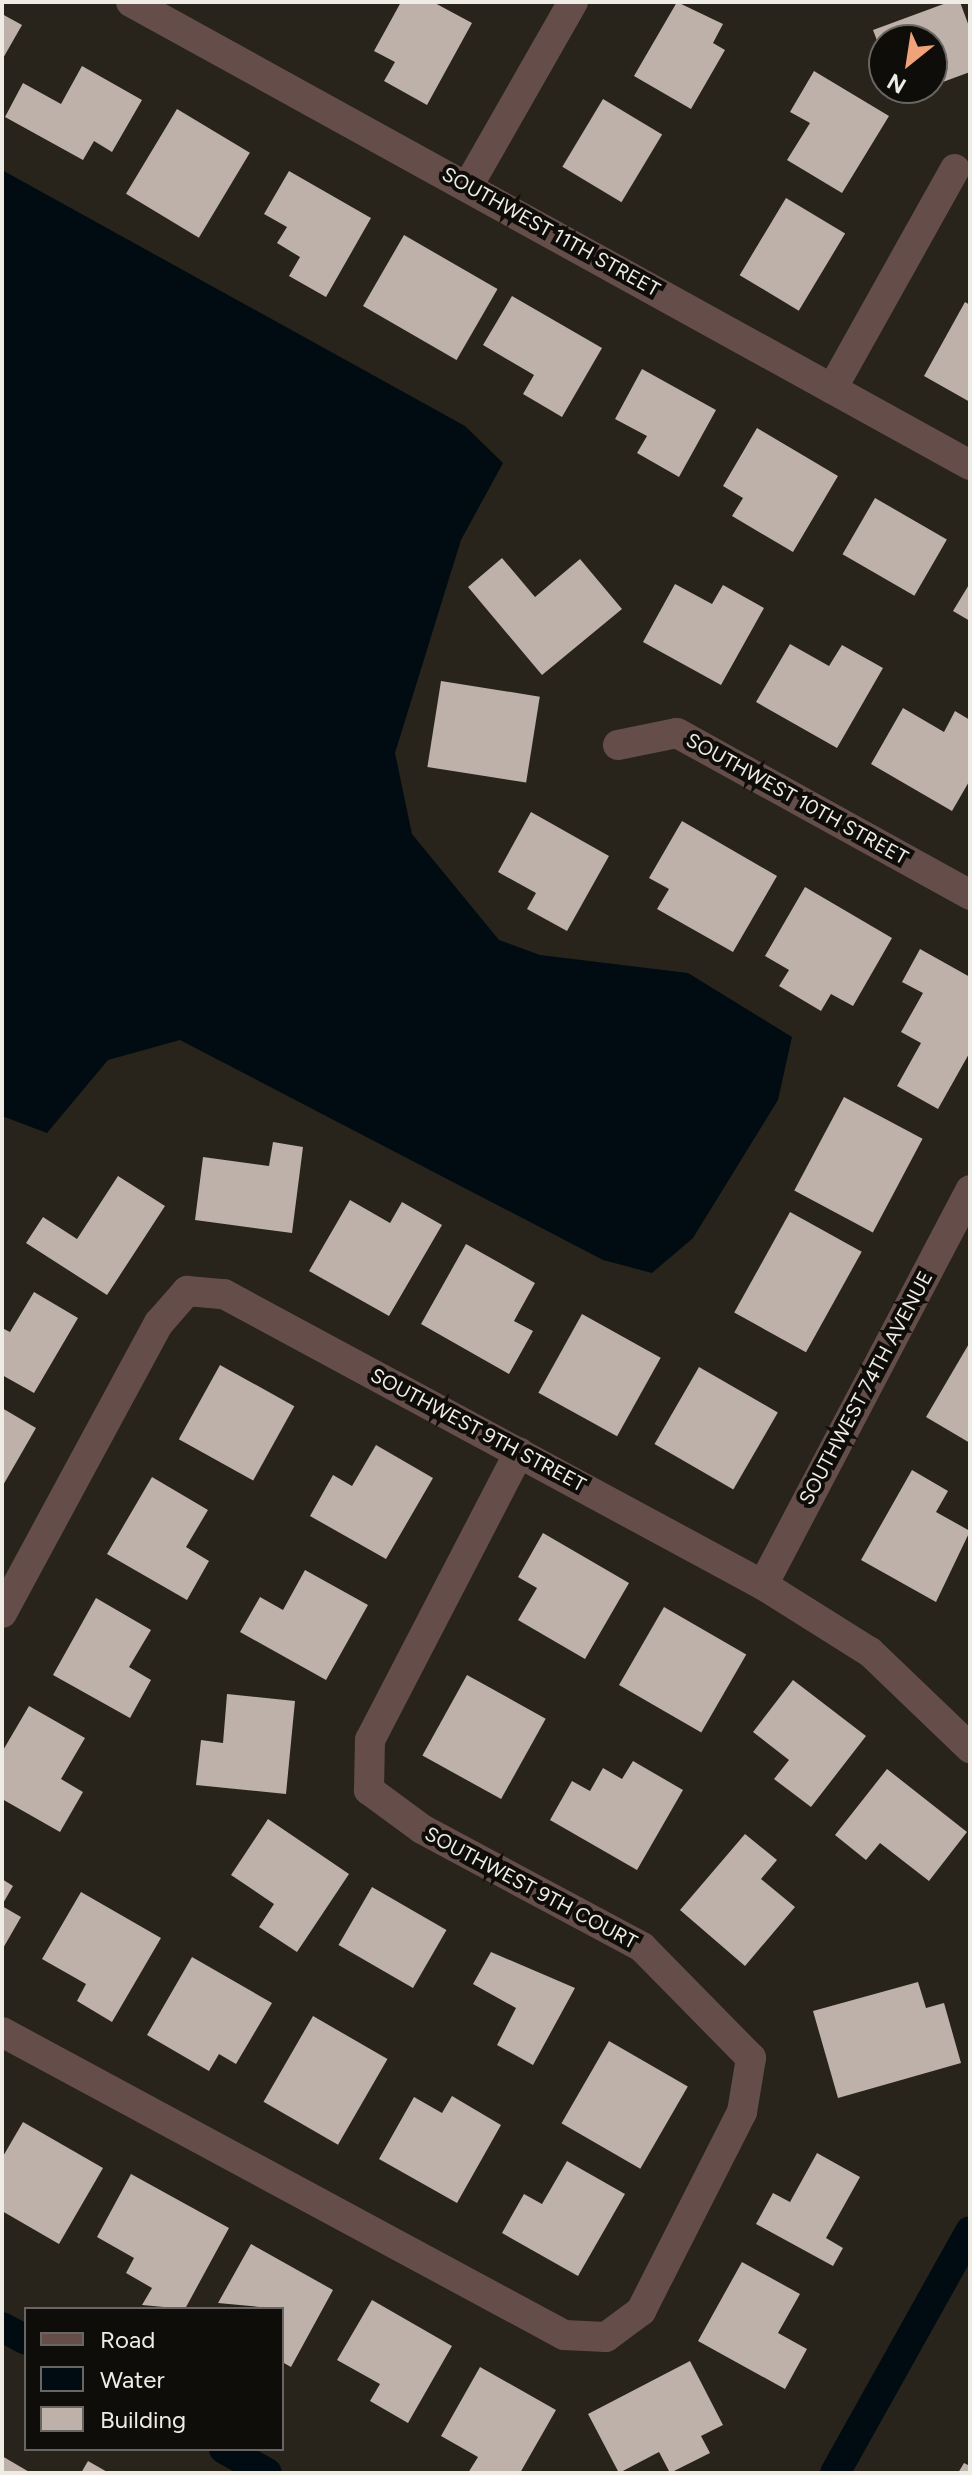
<!DOCTYPE html>
<html>
<head>
<meta charset="utf-8">
<style>
  body { margin:0 }
  #map { position:relative; width:972px; height:2475px; overflow:hidden; background:#28241b; font-family:Figtree,sans-serif }
  div>[style] { position:absolute }
  .water>* { inset:0; background:#000c11 }
  .canal>* { height:30px; margin:-15px; padding:0 15px; transform-origin:15px; border-radius:15px; background:#000c11 }
  .building>* { inset:0; background:#bdb1aa; transform-origin:0 0 }
  .minor>* { height:30px; margin:-15px; padding:0 15px; transform-origin:15px; border-radius:15px; background:#654e49 }
  span { translate:-50% -50%; white-space:nowrap; text-align:center; line-height:1.15; -webkit-text-stroke:8px #0f0d09; paint-order:stroke }
  .street-label { font-size:20px; color:#efece6 }
  .frame { position:absolute; inset:0; border:4px solid #efece6; pointer-events:none }
  .legend { position:absolute; left:24px; top:2307px; width:260px; height:144px; box-sizing:border-box; background:#0f0d09; border:2px solid #696661; margin:0; padding:10px 14px; list-style:none; font-size:24px; color:#efece6 }
  .legend li { display:flex; align-items:center; gap:16px; height:40px }
  .legend b { width:40px; border:2px solid #696661 }
  .north { position:absolute; left:868px; top:24px; width:80px; height:80px; box-sizing:border-box; background:#0f0d09; border:2px solid #696661; border-radius:50%; rotate:210deg; font-size:22px; font-weight:700; line-height:32px; text-align:center; color:#efece6 }
  .north::after { content:''; display:block; margin:auto; width:28px; height:36px; background:#f0a27a; clip-path:polygon(50% 0,100% 100%,50% 72%,0 100%) }
</style>
</head>
<body>
<div id="map">
  <div class="water">
    <div style="clip-path:polygon(2px 170px,465px 426px,503px 463px,461px 540px,395px 753px,412px 834px,499px 940px,540px 955px,688px 973px,792px 1037px,778px 1100px,693px 1238px,652px 1273px,603px 1260px,180px 1040px,108px 1060px,47px 1133px,2px 1116px)"></div>
  </div>
  <div class="canal">
    <div style="left:2px;top:2327px;width:27px;rotate:28deg"></div>
    <div style="left:224px;top:2449px;width:49px;rotate:29.2deg"></div>
    <div style="left:835px;top:2473px;width:277px;rotate:-60.8deg"></div>
  </div>
  <div class="building">
    <div style="clip-path:polygon(401px 2px,433px 2px,472px 23px,427px 105px,384px 81px,395px 62px,374px 51px)"></div>
    <div style="clip-path:polygon(677px 2px,723px 24px,713px 43px,725px 50px,691px 109px,634px 76px)"></div>
    <div style="clip-path:polygon(949px 2px,960px 2px,970px 29px,970px 72px,932px 86px,932px 40px,884px 40px,884px 59px,873px 30px)"></div>
    <div style="clip-path:polygon(2px 14px,22px 25px,2px 60px)"></div>
    <div style="clip-path:polygon(82px 66px,142px 100px,112px 152px,94px 141px,83px 160px,5px 117px,23px 83px,61px 104px)"></div>
    <div style="clip-path:polygon(814px 71px,889px 116px,842px 193px,787px 160px,810px 123px,790px 112px)"></div>
    <div style="clip-path:polygon(894px 88px,924px 88px,898px 98px)"></div>
    <div style="left:603px;top:99px;width:69px;height:79px;rotate:31deg"></div>
    <div style="left:177px;top:109px;width:85px;height:99px;rotate:31deg"></div>
    <div style="clip-path:polygon(289px 171px,371px 218px,326px 297px,289px 276px,300px 257px,277px 243px,287px 227px,264px 214px)"></div>
    <div style="left:786px;top:198px;width:69px;height:90px;rotate:31deg"></div>
    <div style="left:404px;top:235px;width:108px;height:82px;rotate:30deg"></div>
    <div style="clip-path:polygon(512px 296px,602px 348px,562px 417px,523px 394px,534px 375px,483px 345px)"></div>
    <div style="clip-path:polygon(965px 302px,970px 305px,970px 402px,924px 376px)"></div>
    <div style="clip-path:polygon(642px 369px,716px 410px,679px 477px,637px 453px,647px 436px,615px 419px)"></div>
    <div style="clip-path:polygon(757px 428px,838px 476px,793px 552px,732px 516px,743px 498px,723px 486px)"></div>
    <div style="left:875px;top:498px;width:83px;height:65px;rotate:30deg"></div>
    <div style="clip-path:polygon(502px 558px,535px 597px,580px 559px,622px 609px,542px 675px,468px 587px)"></div>
    <div style="clip-path:polygon(970px 583px,970px 621px,953px 611px)"></div>
    <div style="clip-path:polygon(675px 584px,712px 604px,723px 585px,764px 608px,721px 685px,643px 642px)"></div>
    <div style="clip-path:polygon(790px 644px,829px 666px,842px 645px,883px 668px,837px 748px,756px 702px)"></div>
    <div style="left:441px;top:681px;width:100px;height:87px;rotate:9deg"></div>
    <div style="clip-path:polygon(903px 708px,944px 732px,955px 711px,970px 720px,970px 780px,952px 811px,871px 764px)"></div>
    <div style="clip-path:polygon(531px 812px,609px 856px,567px 931px,527px 909px,536px 893px,498px 872px)"></div>
    <div style="clip-path:polygon(682px 821px,777px 876px,733px 952px,657px 909px,669px 889px,649px 878px)"></div>
    <div style="clip-path:polygon(805px 887px,892px 938px,853px 1006px,831px 994px,821px 1011px,779px 986px,789px 970px,765px 956px)"></div>
    <div style="clip-path:polygon(920px 949px,970px 977px,970px 1052px,938px 1109px,897px 1086px,921px 1043px,901px 1032px,923px 993px,902px 982px)"></div>
    <div style="left:844px;top:1097px;width:89px;height:106px;rotate:28deg"></div>
    <div style="clip-path:polygon(273px 1142px,303px 1147px,292px 1233px,195px 1220px,203px 1157px,269px 1166px)"></div>
    <div style="clip-path:polygon(118px 1176px,165px 1206px,107px 1295px,26px 1243px,43px 1217px,77px 1239px)"></div>
    <div style="clip-path:polygon(350px 1200px,390px 1223px,402px 1202px,442px 1225px,389px 1316px,309px 1271px)"></div>
    <div style="left:790px;top:1212px;width:82px;height:115px;rotate:29deg"></div>
    <div style="clip-path:polygon(466px 1244px,535px 1283px,514px 1321px,533px 1331px,509px 1374px,421px 1324px)"></div>
    <div style="clip-path:polygon(34px 1292px,78px 1318px,34px 1393px,2px 1375px,2px 1328px,10px 1332px)"></div>
    <div style="left:582px;top:1314px;width:90px;height:90px;rotate:29deg"></div>
    <div style="clip-path:polygon(970px 1342px,970px 1443px,926px 1417px)"></div>
    <div style="left:220px;top:1365px;width:85px;height:85px;rotate:29deg"></div>
    <div style="left:699px;top:1367px;width:91px;height:89px;rotate:30deg"></div>
    <div style="clip-path:polygon(2px 1408px,36px 1428px,2px 1487px)"></div>
    <div style="clip-path:polygon(376px 1445px,433px 1478px,386px 1559px,310px 1516px,333px 1475px,352px 1486px)"></div>
    <div style="clip-path:polygon(912px 1470px,948px 1491px,936px 1512px,970px 1531px,936px 1602px,861px 1560px)"></div>
    <div style="clip-path:polygon(152px 1477px,208px 1510px,186px 1547px,209px 1561px,187px 1600px,107px 1554px)"></div>
    <div style="clip-path:polygon(543px 1533px,629px 1583px,585px 1659px,518px 1620px,537px 1588px,518px 1577px)"></div>
    <div style="clip-path:polygon(305px 1570px,368px 1605px,326px 1680px,240px 1632px,260px 1597px,283px 1610px)"></div>
    <div style="clip-path:polygon(96px 1598px,151px 1630px,129px 1667px,151px 1680px,130px 1718px,53px 1675px)"></div>
    <div style="left:664px;top:1607px;width:95px;height:90px;rotate:30deg"></div>
    <div style="left:467px;top:1675px;width:90px;height:92px;rotate:29deg"></div>
    <div style="clip-path:polygon(793px 1680px,866px 1736px,811px 1807px,774px 1779px,789px 1760px,753px 1732px)"></div>
    <div style="clip-path:polygon(227px 1694px,295px 1701px,286px 1794px,196px 1785px,201px 1740px,223px 1743px)"></div>
    <div style="clip-path:polygon(29px 1706px,85px 1738px,61px 1779px,83px 1792px,60px 1832px,2px 1799px,2px 1752px)"></div>
    <div style="clip-path:polygon(633px 1761px,683px 1790px,637px 1870px,550px 1820px,572px 1781px,590px 1791px,603px 1768px,622px 1779px)"></div>
    <div style="clip-path:polygon(887px 1769px,967px 1832px,929px 1881px,880px 1843px,866px 1860px,835px 1835px)"></div>
    <div style="clip-path:polygon(268px 1819px,349px 1874px,297px 1952px,259px 1927px,274px 1904px,231px 1875px)"></div>
    <div style="clip-path:polygon(745px 1834px,777px 1860px,761px 1879px,795px 1907px,745px 1966px,680px 1910px)"></div>
    <div style="clip-path:polygon(2px 1879px,13px 1886px,2px 1905px)"></div>
    <div style="left:372px;top:1887px;width:86px;height:67px;rotate:30deg"></div>
    <div style="clip-path:polygon(81px 1892px,161px 1938px,112px 2022px,77px 2001px,86px 1984px,42px 1959px)"></div>
    <div style="clip-path:polygon(2px 1906px,21px 1917px,2px 1950px)"></div>
    <div style="clip-path:polygon(491px 1952px,575px 1988px,533px 2065px,497px 2045px,516px 2008px,473px 1984px)"></div>
    <div style="clip-path:polygon(192px 1957px,272px 2003px,236px 2064px,219px 2054px,209px 2071px,147px 2035px)"></div>
    <div style="clip-path:polygon(918px 1982px,926px 2008px,944px 2003px,961px 2063px,838px 2098px,813px 2011px)"></div>
    <div style="left:313px;top:2016px;width:86px;height:99px;rotate:30deg"></div>
    <div style="left:609px;top:2041px;width:91px;height:95px;rotate:30deg"></div>
    <div style="clip-path:polygon(452px 2096px,501px 2125px,457px 2203px,379px 2159px,414px 2097px,442px 2113px)"></div>
    <div style="clip-path:polygon(23px 2122px,103px 2168px,59px 2244px,2px 2211px,2px 2158px)"></div>
    <div style="clip-path:polygon(817px 2153px,860px 2177px,826px 2238px,843px 2248px,833px 2266px,756px 2224px,773px 2193px,790px 2202px)"></div>
    <div style="clip-path:polygon(567px 2161px,625px 2194px,578px 2276px,502px 2233px,524px 2194px,542px 2204px)"></div>
    <div style="clip-path:polygon(131px 2174px,229px 2228px,185px 2309px,142px 2305px,152px 2288px,126px 2273px,134px 2258px,97px 2237px)"></div>
    <div style="clip-path:polygon(251px 2244px,333px 2290px,291px 2367px,282px 2362px,282px 2309px,218px 2303px)"></div>
    <div style="clip-path:polygon(742px 2262px,800px 2294px,778px 2333px,807px 2349px,785px 2389px,698px 2341px)"></div>
    <div style="clip-path:polygon(372px 2300px,452px 2346px,408px 2423px,370px 2401px,380px 2384px,337px 2360px)"></div>
    <div style="clip-path:polygon(690px 2361px,723px 2425px,701px 2436px,710px 2453px,670px 2473px,659px 2452px,619px 2473px,588px 2414px)"></div>
    <div style="clip-path:polygon(480px 2367px,556px 2410px,520px 2473px,468px 2473px,478px 2457px,441px 2436px)"></div>
    <div style="clip-path:polygon(2px 2456px,31px 2473px,2px 2473px)"></div>
    <div style="clip-path:polygon(88px 2461px,109px 2473px,81px 2473px)"></div>
    <div style="clip-path:polygon(964px 2463px,970px 2466px,970px 2473px,958px 2473px)"></div>
  </div>
  <div class="minor">
    <div style="left:131px;top:2px;width:958px;rotate:28.89deg"></div>
    <div style="left:468px;top:186px;width:212px;rotate:-60.3deg"></div>
    <div style="left:832px;top:389px;width:252px;rotate:-60.8deg"></div>
    <div style="left:618px;top:745px;width:60px;rotate:-11.5deg"></div>
    <div style="left:677px;top:733px;width:335px;rotate:28.9deg"></div>
    <div style="left:763px;top:1585px;width:446px;rotate:-62.3deg"></div>
    <div style="left:2px;top:1613px;width:330px;rotate:-61.6deg"></div>
    <div style="left:159px;top:1323px;width:43px;rotate:-48.8deg"></div>
    <div style="left:187px;top:1291px;width:37px;rotate:5deg"></div>
    <div style="left:224px;top:1294px;width:613px;rotate:28.36deg"></div>
    <div style="left:763px;top:1585px;width:126px;rotate:32.1deg"></div>
    <div style="left:870px;top:1652px;width:139px;rotate:43.8deg"></div>
    <div style="left:2px;top:2032px;width:638px;rotate:28.33deg"></div>
    <div style="left:564px;top:2335px;width:42px;rotate:2.7deg"></div>
    <div style="left:606px;top:2337px;width:44px;rotate:-36.6deg"></div>
    <div style="left:641px;top:2311px;width:223px;rotate:-63.1deg"></div>
    <div style="left:742px;top:2112px;width:55px;rotate:-80.5deg"></div>
    <div style="left:751px;top:2058px;width:156px;rotate:-134.5deg"></div>
    <div style="left:642px;top:1947px;width:250px;rotate:-151.8deg"></div>
    <div style="left:422px;top:1829px;width:66px;rotate:-143.7deg"></div>
    <div style="left:369px;top:1790px;width:50px;rotate:-88.9deg"></div>
    <div style="left:370px;top:1740px;width:324px;rotate:-62.6deg"></div>
  </div>
  <div class="street-label">
    <span style="left:551px;top:232px;rotate:29deg">SOUTHWEST 11TH STREET</span>
    <span style="left:797px;top:799px;rotate:29deg">SOUTHWEST 10TH STREET</span>
    <span style="left:866px;top:1388px;rotate:-62deg">SOUTHWEST 74TH AVENUE</span>
    <span style="left:478px;top:1430px;rotate:28deg">SOUTHWEST 9TH STREET</span>
    <span style="left:531px;top:1888px;rotate:28deg">SOUTHWEST 9TH COURT</span>
  </div>
  <div class="frame"></div>
  <ul class="legend">
  <li><b style="height:10px;background:#654e49"></b>Road</li>
  <li><b style="height:22px;background:#000c11"></b>Water</li>
  <li><b style="height:22px;background:#bdb1aa"></b>Building</li>
  </ul>
  <div class="north">N</div>
</div>
</body>
</html>
